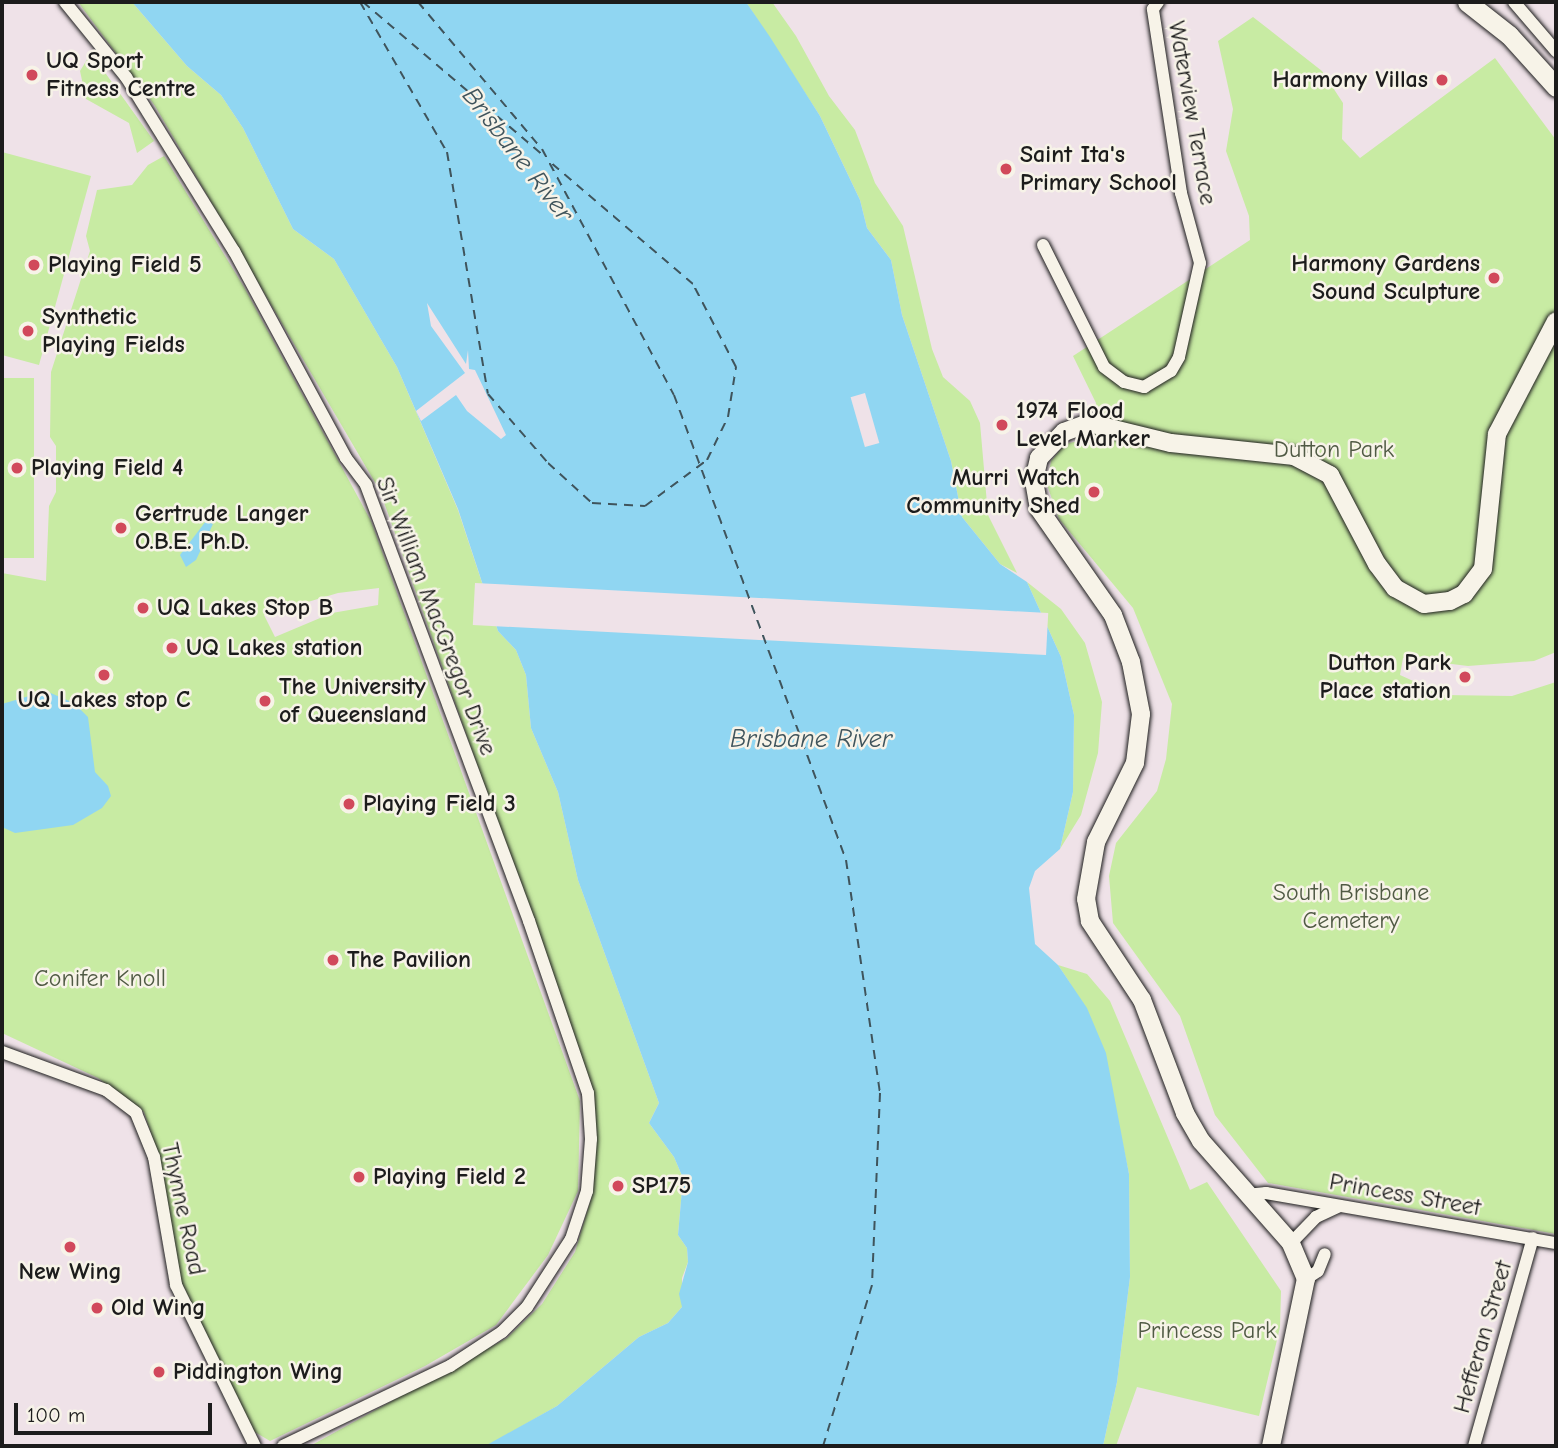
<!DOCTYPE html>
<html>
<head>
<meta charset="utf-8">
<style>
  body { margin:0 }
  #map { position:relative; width:1558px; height:1448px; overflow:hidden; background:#efe2e8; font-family:"Comic Neue",sans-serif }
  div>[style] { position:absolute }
  .green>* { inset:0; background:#c8eba3; transform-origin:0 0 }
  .water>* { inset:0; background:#90d6f2 }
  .pier>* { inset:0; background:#efe2e8; transform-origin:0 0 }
  .ferry>* { height:2px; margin-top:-1px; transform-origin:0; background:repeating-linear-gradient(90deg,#3f545c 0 9px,transparent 0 16px) }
  .roads { filter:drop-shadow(0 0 2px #1c1c1c) drop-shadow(0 0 2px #1c1c1c) }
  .street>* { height:12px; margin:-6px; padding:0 6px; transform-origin:6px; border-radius:6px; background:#f7f3e8 }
  .secondary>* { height:18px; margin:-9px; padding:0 9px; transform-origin:9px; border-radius:9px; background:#f7f3e8 }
  .primary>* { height:19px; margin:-9.5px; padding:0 9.5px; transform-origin:9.5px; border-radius:9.5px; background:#f7f3e8 }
  .dots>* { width:19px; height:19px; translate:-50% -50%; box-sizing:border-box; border:4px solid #f7f3e8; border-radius:50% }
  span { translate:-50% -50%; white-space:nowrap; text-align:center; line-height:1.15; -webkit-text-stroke:5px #f7f3e8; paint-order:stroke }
  .poi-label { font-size:24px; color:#1c1c1c; font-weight:700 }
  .left { translate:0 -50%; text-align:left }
  .right { translate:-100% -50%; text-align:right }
  .street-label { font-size:24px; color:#1c1c1c }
  .park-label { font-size:24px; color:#505a44 }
  .water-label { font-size:26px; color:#3f545c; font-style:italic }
  .frame { position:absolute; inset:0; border:4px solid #1c1c1c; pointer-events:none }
  .scale { position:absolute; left:14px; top:1403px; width:198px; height:32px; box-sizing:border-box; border:4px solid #1c1c1c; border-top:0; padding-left:9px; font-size:21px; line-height:24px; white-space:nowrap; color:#1c1c1c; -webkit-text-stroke:5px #f7f3e8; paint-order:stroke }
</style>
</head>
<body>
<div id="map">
  <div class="green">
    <div style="clip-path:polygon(78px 2px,132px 2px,187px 66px,221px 95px,243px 128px,293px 229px,334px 259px,397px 367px,458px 510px,498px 631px,516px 650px,526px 675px,531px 728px,558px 792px,578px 880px,659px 1103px,649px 1123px,674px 1157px,683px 1178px,678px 1235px,687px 1248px,688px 1262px,682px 1278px,682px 1307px,668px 1323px,639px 1337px,557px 1406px,499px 1439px,661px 1355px,486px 1446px,310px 1446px,507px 1338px,542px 1304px,575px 1252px,593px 1192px,594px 1094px,380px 491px,155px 106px)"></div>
    <div style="clip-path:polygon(746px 2px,772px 2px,796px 36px,829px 96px,855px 130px,875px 183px,903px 226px,932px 349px,943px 377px,970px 401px,980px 423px,988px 515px,1017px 573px,1000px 564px,962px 517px,951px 461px,902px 315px,891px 260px,867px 228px,860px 200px,820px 116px)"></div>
    <div style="clip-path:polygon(1253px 17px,1322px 71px,1343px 103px,1342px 139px,1360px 158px,1495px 58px,1556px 140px,1556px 652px,1534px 661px,1468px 666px,1403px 658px,1400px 675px,1444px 695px,1512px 696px,1556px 682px,1556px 1234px,1268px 1183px,1215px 1115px,1180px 1016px,1113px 923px,1109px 876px,1116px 843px,1157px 791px,1166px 759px,1172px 704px,1133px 608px,1059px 519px,1047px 485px,1051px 461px,1065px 444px,1091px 438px,1096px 403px,1073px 356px,1250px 240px,1249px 216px,1226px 151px,1233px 109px,1218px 41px)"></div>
    <div style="clip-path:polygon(91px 53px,154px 141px,137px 153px,129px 123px,86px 99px,80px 71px)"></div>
    <div style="clip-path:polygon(2px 152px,91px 176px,39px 365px,2px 355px)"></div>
    <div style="clip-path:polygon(evenodd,164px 156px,244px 287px,371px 521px,580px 1101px,578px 1191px,548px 1255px,496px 1325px,425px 1366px,270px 1441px,253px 1431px,181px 1281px,161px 1164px,144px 1112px,98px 1078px,2px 1033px,2px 573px,46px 581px,49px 506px,56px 492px,56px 446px,50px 437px,51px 372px,90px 251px,86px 236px,97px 190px,132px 185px,148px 165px,164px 156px,379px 588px,378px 605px,332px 613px,275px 637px,264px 615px,338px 593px,379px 588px)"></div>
    <div style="left:2px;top:378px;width:32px;height:180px"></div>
    <div style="clip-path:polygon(1027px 582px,1061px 609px,1085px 643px,1102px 702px,1098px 753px,1081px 815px,1060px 849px,1073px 792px,1074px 715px,1061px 657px)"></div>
    <div style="clip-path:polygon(1058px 965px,1087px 974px,1110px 1001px,1190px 1190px,1207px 1182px,1281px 1291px,1280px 1327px,1259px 1416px,1137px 1387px,1116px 1446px,1103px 1446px,1117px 1382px,1130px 1277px,1129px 1174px,1119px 1126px,1070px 983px)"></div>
  </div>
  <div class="water">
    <div style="clip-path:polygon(132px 2px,746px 2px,770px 37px,820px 116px,860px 200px,867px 228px,891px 260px,902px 315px,951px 461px,962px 517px,1000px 564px,1027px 582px,1061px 657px,1074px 715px,1073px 792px,1060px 849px,1035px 871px,1029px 888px,1035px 944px,1058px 965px,1087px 1008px,1106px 1053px,1129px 1174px,1130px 1277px,1117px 1382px,1103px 1446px,485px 1446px,557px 1406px,639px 1337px,668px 1323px,682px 1307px,679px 1294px,688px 1262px,687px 1248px,678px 1235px,683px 1178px,674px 1157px,649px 1123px,659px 1103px,578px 880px,558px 792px,531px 728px,526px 675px,516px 650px,498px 631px,458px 509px,397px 367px,334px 259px,293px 229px,243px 128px,221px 95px,187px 66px)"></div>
    <div style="clip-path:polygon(206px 521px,213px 524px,196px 560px,186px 567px,180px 555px)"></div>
    <div style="clip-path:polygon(46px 691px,74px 703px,88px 717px,95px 772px,108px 786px,111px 796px,102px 808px,73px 825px,15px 833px,2px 827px,2px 704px)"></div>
  </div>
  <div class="pier">
    <div style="clip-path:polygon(427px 303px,466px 364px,468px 350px,469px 369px,475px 370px,506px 435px,501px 439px,467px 411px,456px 395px,421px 421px,416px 411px,465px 373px,431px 326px)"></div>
    <div style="left:865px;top:393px;width:52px;height:15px;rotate:74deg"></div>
    <div style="left:475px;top:583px;width:574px;height:42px;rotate:3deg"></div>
  </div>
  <div class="ferry">
    <div style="left:360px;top:2px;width:173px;rotate:59.9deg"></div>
    <div style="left:447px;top:152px;width:245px;rotate:80.4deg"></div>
    <div style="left:488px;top:394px;width:91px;rotate:49deg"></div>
    <div style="left:548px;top:463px;width:59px;rotate:42.3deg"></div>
    <div style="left:592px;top:503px;width:53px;rotate:3.2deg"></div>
    <div style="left:645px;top:506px;width:77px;rotate:-36.6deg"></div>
    <div style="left:707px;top:460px;width:48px;rotate:-64deg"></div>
    <div style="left:728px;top:417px;width:51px;rotate:-80.9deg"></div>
    <div style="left:736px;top:367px;width:93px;rotate:-117.4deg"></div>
    <div style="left:693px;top:284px;width:191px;rotate:-139.5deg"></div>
    <div style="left:363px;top:2px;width:238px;rotate:40.4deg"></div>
    <div style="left:418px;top:2px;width:192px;rotate:49.9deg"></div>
    <div style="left:542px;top:149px;width:279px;rotate:61.8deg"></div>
    <div style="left:674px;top:395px;width:496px;rotate:69.7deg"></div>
    <div style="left:846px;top:860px;width:235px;rotate:81.7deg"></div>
    <div style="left:880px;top:1093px;width:192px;rotate:92.4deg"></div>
    <div style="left:872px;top:1285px;width:168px;rotate:106.9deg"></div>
  </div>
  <div class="roads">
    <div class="street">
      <div style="left:65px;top:2px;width:97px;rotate:50.9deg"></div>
      <div style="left:126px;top:77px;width:205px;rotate:58.2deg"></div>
      <div style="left:234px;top:251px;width:235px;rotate:61.6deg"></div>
      <div style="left:346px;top:458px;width:34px;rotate:53deg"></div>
      <div style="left:366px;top:485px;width:465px;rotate:69.5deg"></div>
      <div style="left:529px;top:921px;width:182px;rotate:71.1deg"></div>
      <div style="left:588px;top:1093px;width:46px;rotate:86.3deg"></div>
      <div style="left:591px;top:1139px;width:52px;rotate:94.4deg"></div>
      <div style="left:587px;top:1191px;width:51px;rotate:108.4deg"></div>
      <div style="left:571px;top:1239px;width:81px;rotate:122.9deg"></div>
      <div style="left:527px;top:1307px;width:35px;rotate:135deg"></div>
      <div style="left:502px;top:1332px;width:62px;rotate:146.8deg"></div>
      <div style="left:450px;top:1366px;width:185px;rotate:154.4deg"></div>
      <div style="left:1514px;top:2px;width:65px;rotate:49.4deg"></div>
      <div style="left:1043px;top:245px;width:136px;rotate:63.4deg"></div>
      <div style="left:1104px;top:367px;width:25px;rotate:37deg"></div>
      <div style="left:1124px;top:382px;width:21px;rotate:14deg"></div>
      <div style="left:1144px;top:387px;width:31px;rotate:-31deg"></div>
      <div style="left:1171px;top:371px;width:16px;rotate:-60deg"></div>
      <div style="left:1179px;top:357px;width:96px;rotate:-77.4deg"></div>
      <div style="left:1200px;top:263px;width:73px;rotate:-105.2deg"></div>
      <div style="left:1181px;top:193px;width:186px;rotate:-98.7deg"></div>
      <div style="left:1153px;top:9px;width:9px;rotate:-54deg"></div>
      <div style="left:2px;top:1052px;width:111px;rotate:20.1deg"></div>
      <div style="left:106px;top:1090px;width:38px;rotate:37deg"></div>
      <div style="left:136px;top:1113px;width:48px;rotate:67.8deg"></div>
      <div style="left:154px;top:1157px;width:130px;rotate:80.2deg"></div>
      <div style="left:176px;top:1285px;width:179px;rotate:63.9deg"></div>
      <div style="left:1247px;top:1195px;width:19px;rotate:-6deg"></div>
      <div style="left:1266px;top:1193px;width:294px;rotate:9.8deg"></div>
      <div style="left:1291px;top:1243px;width:36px;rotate:-46deg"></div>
      <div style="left:1316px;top:1217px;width:26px;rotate:-25deg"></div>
      <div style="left:1306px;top:1279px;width:14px;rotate:-34deg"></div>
      <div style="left:1318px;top:1271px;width:18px;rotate:-68deg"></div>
      <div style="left:1474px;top:1446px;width:216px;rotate:-74.2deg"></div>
    </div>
    <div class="secondary">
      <div style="left:1271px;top:1446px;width:171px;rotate:-78.2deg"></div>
      <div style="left:1306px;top:1279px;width:39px;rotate:-113deg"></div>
      <div style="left:1291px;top:1243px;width:136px;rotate:-131.4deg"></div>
      <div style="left:1201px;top:1141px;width:32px;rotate:-120deg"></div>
      <div style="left:1185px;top:1113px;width:121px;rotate:-110.8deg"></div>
      <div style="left:1142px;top:1000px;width:95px;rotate:-123.4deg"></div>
      <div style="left:1090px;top:921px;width:22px;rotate:-100deg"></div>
      <div style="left:1086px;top:899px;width:58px;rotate:-80deg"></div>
      <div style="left:1096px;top:842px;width:88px;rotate:-63.7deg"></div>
      <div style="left:1135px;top:763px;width:49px;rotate:-83deg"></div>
      <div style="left:1141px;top:714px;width:53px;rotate:-100.9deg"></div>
      <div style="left:1131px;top:662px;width:50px;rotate:-111deg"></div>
      <div style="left:1113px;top:615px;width:129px;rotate:-124.9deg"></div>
      <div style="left:1039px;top:509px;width:29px;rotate:-100deg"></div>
      <div style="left:1034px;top:480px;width:23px;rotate:-77deg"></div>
      <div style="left:1039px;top:458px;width:36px;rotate:-46deg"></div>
      <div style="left:1064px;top:432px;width:27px;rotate:-20deg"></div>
      <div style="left:1089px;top:423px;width:84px;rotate:13.7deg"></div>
      <div style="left:1171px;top:443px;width:124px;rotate:6deg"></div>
      <div style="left:1294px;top:456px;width:41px;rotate:27.8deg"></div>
      <div style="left:1330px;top:475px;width:101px;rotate:62.2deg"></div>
      <div style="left:1377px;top:564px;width:30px;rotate:53deg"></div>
      <div style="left:1395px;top:588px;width:33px;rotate:29deg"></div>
      <div style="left:1424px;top:604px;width:26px;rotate:-7deg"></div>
      <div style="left:1450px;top:601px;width:16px;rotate:-27deg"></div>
      <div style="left:1464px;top:594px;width:31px;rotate:-53deg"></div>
      <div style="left:1483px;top:569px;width:136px;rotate:-84.1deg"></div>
      <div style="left:1497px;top:434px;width:127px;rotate:-62.4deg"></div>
    </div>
    <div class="primary">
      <div style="left:1467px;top:2px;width:53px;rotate:38.2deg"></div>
      <div style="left:1509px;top:35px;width:70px;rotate:47.9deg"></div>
    </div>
  </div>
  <div class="dots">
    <div style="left:32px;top:75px;background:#d1495b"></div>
    <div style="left:1442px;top:80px;background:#d1495b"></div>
    <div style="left:1006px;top:169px;background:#d1495b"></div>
    <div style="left:34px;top:265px;background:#d1495b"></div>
    <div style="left:1494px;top:278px;background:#d1495b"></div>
    <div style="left:28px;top:331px;background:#d1495b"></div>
    <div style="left:1002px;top:425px;background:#d1495b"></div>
    <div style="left:17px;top:468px;background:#d1495b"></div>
    <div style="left:1094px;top:492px;background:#d1495b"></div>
    <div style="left:121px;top:528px;background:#d1495b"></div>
    <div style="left:143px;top:608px;background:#d1495b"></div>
    <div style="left:172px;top:648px;background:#d1495b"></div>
    <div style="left:104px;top:675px;background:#d1495b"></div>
    <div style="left:1465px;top:677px;background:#d1495b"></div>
    <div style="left:265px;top:701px;background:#d1495b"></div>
    <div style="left:349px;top:804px;background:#d1495b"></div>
    <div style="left:333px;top:960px;background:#d1495b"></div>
    <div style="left:359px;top:1177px;background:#d1495b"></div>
    <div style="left:618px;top:1186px;background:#d1495b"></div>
    <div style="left:70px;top:1247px;background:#d1495b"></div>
    <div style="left:97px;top:1308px;background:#d1495b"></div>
    <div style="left:159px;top:1372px;background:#d1495b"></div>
  </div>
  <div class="poi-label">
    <span class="left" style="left:46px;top:75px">UQ Sport<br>Fitness Centre</span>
    <span class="right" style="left:1428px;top:80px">Harmony Villas</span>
    <span class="left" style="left:1020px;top:169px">Saint Ita's<br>Primary School</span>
    <span class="right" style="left:1480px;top:278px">Harmony Gardens<br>Sound Sculpture</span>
    <span class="left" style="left:48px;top:265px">Playing Field 5</span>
    <span class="left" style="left:42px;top:331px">Synthetic<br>Playing Fields</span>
    <span class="left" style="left:1016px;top:425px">1974 Flood<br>Level Marker</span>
    <span class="left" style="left:31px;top:468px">Playing Field 4</span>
    <span class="right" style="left:1080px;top:492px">Murri Watch<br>Community Shed</span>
    <span class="left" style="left:135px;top:528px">Gertrude Langer<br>O.B.E. Ph.D.</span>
    <span class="left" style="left:157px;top:608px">UQ Lakes Stop B</span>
    <span class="left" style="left:186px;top:648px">UQ Lakes station</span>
    <span class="right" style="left:1451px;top:677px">Dutton Park<br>Place station</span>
    <span class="left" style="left:279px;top:701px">The University<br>of Queensland</span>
    <span style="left:104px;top:700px">UQ Lakes stop C</span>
    <span class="left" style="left:363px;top:804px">Playing Field 3</span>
    <span class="left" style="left:347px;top:960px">The Pavilion</span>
    <span class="left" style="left:373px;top:1177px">Playing Field 2</span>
    <span class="left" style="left:632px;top:1186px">SP175</span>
    <span style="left:70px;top:1272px">New Wing</span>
    <span class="left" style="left:111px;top:1308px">Old Wing</span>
    <span class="left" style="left:173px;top:1372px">Piddington Wing</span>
  </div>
  <div class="street-label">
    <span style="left:1192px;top:113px;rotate:80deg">Waterview Terrace</span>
    <span style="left:436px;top:616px;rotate:69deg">Sir William MacGregor Drive</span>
    <span style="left:1405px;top:1195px;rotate:10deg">Princess Street</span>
    <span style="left:183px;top:1209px;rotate:78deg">Thynne Road</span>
    <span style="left:1483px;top:1337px;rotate:-74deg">Hefferan Street</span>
  </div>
  <div class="park-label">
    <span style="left:1334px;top:450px">Dutton Park</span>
    <span style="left:1351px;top:907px">South Brisbane<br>Cemetery</span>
    <span style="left:100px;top:979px">Conifer Knoll</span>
    <span style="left:1207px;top:1331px">Princess Park</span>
  </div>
  <div class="water-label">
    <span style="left:517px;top:155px;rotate:52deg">Brisbane River</span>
    <span style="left:811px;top:740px">Brisbane River</span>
  </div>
  <div class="frame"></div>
  <div class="scale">100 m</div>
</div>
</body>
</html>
